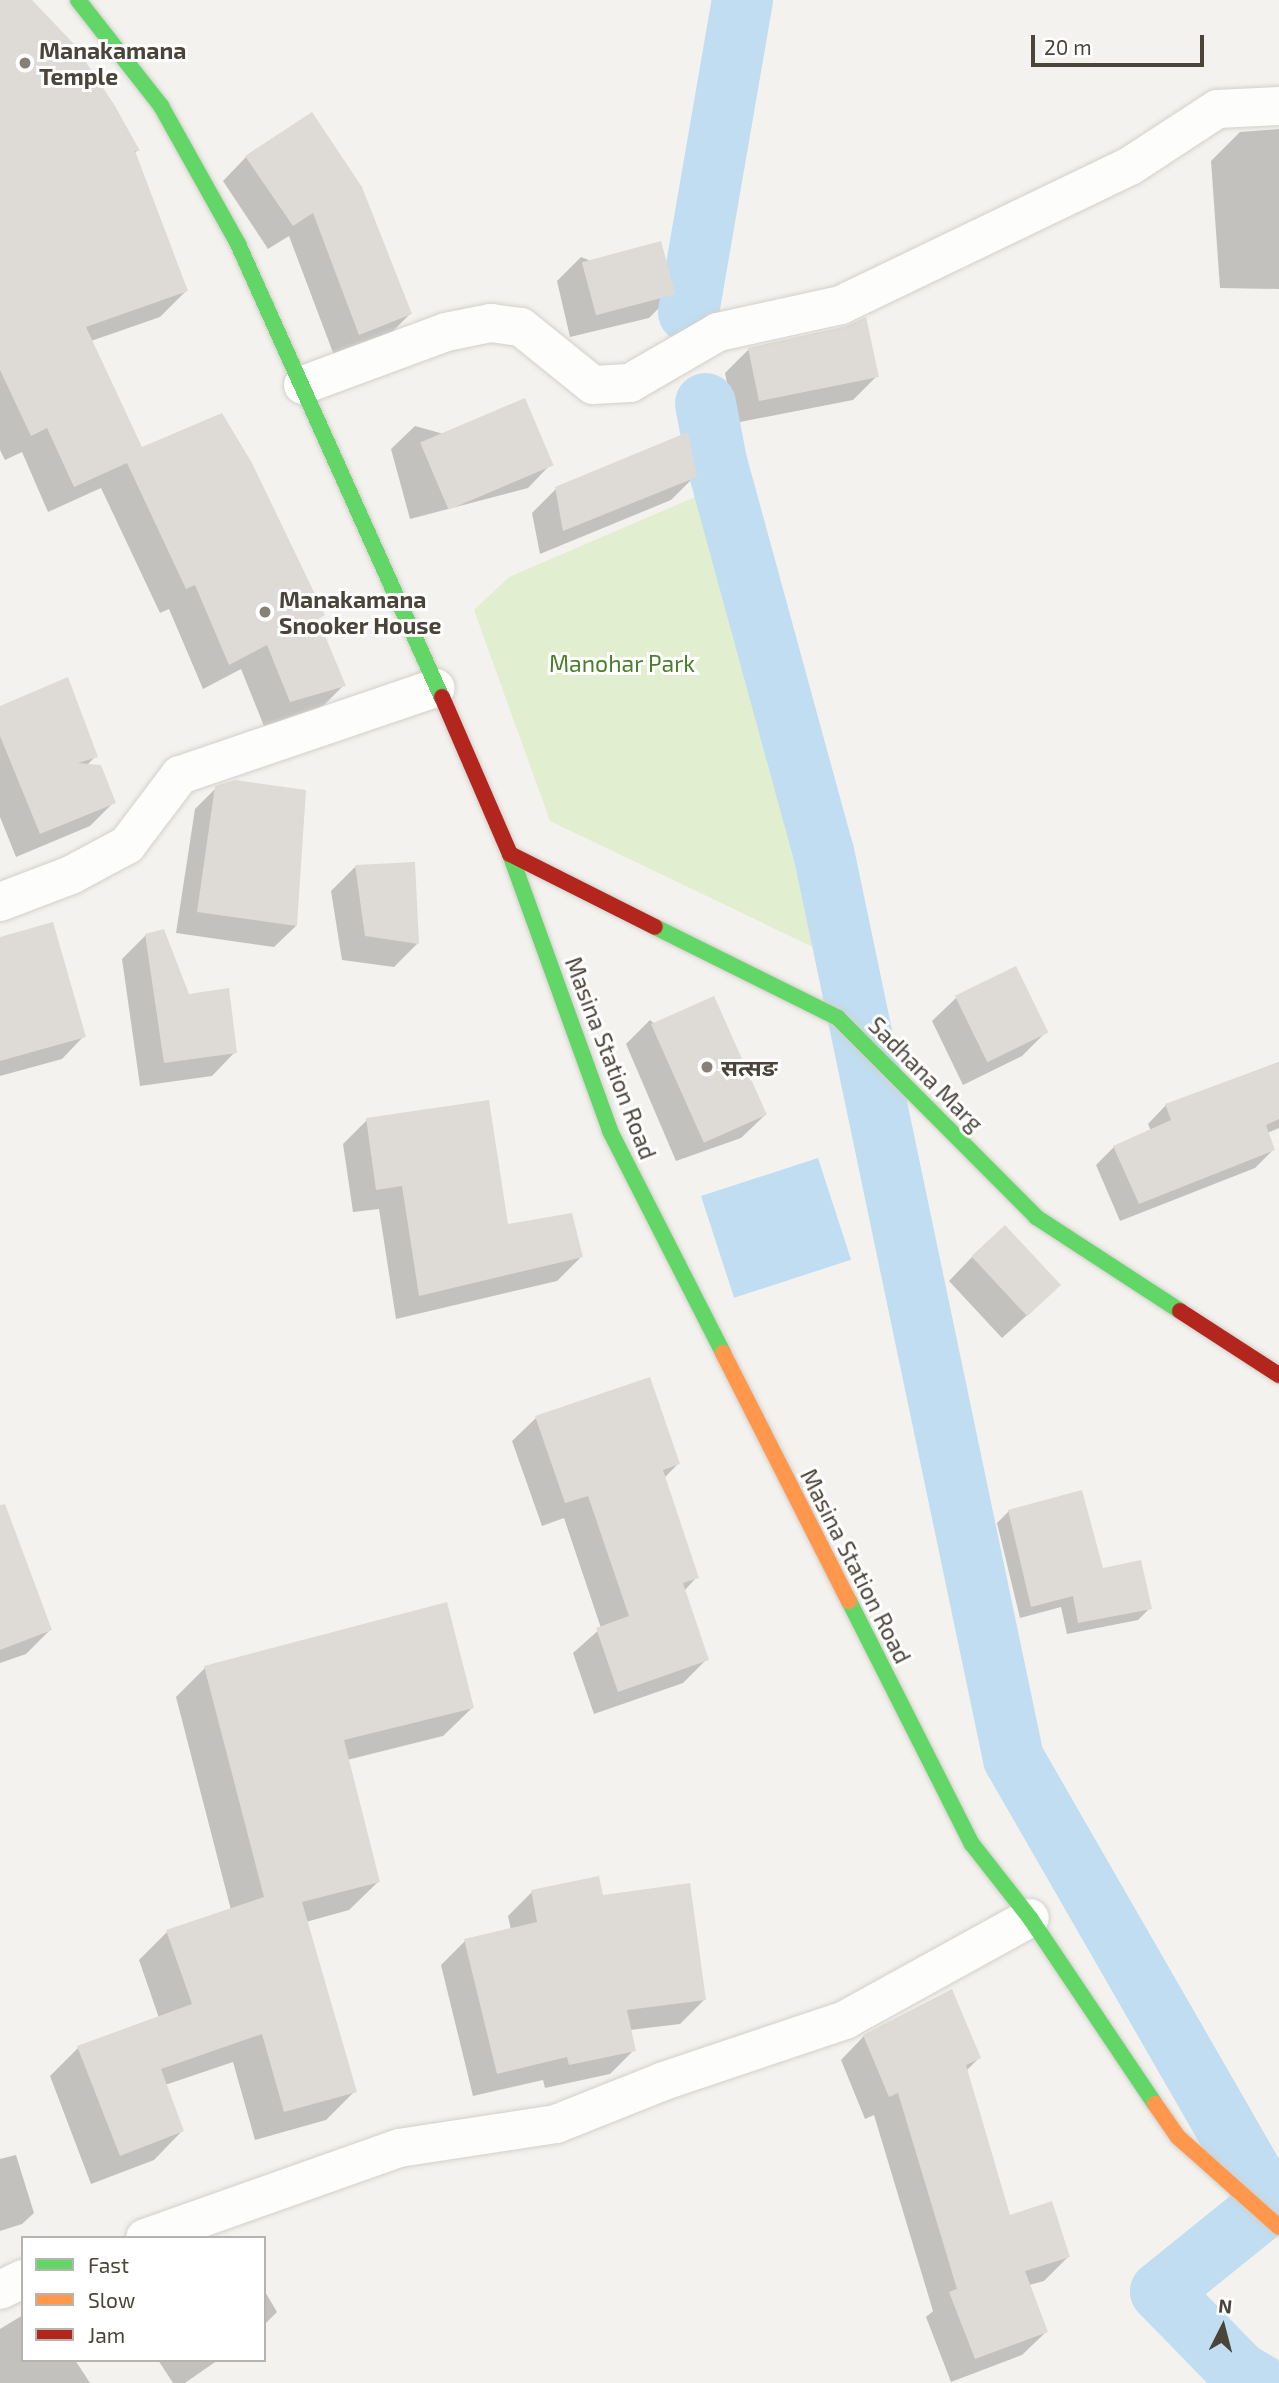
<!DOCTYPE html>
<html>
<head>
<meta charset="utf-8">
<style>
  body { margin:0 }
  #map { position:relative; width:1279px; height:2383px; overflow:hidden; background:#f4f2ee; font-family:"Exo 2","Noto Sans Devanagari",sans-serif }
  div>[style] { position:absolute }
  .green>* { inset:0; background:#e1eecf }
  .water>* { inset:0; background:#c0ddf1; transform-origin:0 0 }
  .shadow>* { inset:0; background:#0003 }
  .canal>* { height:61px; margin:-30.5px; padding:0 30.5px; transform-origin:30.5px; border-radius:30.5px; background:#c0ddf1 }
  .building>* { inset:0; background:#dedbd6; transform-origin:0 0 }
  .roads { filter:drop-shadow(0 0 2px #d2d0cb) drop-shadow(0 0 2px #d2d0cb) }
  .street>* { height:38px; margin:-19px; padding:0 19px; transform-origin:19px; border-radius:19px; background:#fdfdfc }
  .fast>* { height:16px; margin:-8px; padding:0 8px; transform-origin:8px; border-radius:8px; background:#63d668 }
  .slow>* { height:16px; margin:-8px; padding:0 8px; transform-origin:8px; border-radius:8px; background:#ff974d }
  .jam>* { height:16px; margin:-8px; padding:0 8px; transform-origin:8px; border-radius:8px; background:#b3261e }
  .dots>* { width:19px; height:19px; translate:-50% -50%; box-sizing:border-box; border:4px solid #fff; border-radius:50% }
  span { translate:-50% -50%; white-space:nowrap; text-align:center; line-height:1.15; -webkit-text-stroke:6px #fff; paint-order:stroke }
  .poi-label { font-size:23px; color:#4b4439; font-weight:700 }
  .left { translate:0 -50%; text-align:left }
  .park-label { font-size:23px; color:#4a7f2a }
  .street-label { font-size:23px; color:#4b4439 }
  .legend { position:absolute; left:21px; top:2236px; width:245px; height:126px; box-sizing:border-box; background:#fff; border:2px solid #b7b4b0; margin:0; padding:9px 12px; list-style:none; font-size:21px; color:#4b4439 }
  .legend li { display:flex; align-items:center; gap:14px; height:35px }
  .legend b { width:35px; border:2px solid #b7b4b0 }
  .north { position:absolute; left:1188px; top:2292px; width:70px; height:70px; -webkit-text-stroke:5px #fff; paint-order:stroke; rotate:6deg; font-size:19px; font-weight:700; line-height:28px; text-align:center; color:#4b4439 }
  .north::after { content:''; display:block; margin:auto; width:24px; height:32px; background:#4b4439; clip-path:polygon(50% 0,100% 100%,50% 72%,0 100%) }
  .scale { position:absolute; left:1031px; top:35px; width:173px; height:32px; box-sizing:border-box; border:4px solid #4b4439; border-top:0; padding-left:9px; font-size:21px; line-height:24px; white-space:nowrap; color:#4b4439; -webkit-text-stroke:5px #fff; paint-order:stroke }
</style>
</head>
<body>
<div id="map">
  <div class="green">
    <div style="clip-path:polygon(695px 497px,737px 626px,819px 950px,550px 821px,474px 610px,509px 577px)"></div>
  </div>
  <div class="water">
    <div style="left:818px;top:1158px;width:107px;height:123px;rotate:72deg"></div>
  </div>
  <div class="shadow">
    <div style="clip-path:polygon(0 0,28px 0,138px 150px,134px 154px,186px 291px,160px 317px,91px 341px,141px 449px,323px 615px,317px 620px,344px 685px,318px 711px,264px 726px,241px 669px,203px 689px,169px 609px,160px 613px,101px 488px,48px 512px,22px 452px,5px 460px,0 450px)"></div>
    <div style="clip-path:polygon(312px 114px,410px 314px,386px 338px,335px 358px,289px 236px,268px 249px,223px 181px,246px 157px)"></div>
    <div style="clip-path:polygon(1279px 129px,1279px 289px,1220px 288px,1211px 161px,1240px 132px)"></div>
    <div style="clip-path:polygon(581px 257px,673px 294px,649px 318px,570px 337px,557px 281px)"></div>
    <div style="clip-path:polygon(749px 349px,877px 376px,853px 400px,735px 423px,725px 373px)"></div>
    <div style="clip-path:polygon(415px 426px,551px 464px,528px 488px,410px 519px,391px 449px)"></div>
    <div style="clip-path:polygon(695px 476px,671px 500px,540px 554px,532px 513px,556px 489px)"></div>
    <div style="clip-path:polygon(0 708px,96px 756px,87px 765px,114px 802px,90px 826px,16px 857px,0 817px)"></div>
    <div style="clip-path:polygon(216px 788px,296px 926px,274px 947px,176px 933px,195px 809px)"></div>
    <div style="clip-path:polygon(355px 867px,417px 944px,394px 967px,342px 960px,331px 891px)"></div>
    <div style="clip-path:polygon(146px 935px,187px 996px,235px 1052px,212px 1076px,140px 1086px,122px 959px)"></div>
    <div style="clip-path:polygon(0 938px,84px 1036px,62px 1059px,0 1076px)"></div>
    <div style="clip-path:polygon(956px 998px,1046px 1032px,1022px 1056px,963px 1085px,932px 1021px)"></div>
    <div style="clip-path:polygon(650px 1020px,765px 1115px,741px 1138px,676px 1161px,626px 1044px)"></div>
    <div style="clip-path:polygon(1279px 1062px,1279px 1128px,1267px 1133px,1273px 1150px,1255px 1168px,1120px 1221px,1096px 1165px,1114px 1147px,1151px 1131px,1148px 1124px,1166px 1105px)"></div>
    <div style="clip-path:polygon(367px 1120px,506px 1226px,581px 1257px,557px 1281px,396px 1319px,379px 1209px,353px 1212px,343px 1144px)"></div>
    <div style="clip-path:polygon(972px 1257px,1035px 1308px,1002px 1338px,949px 1281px)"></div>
    <div style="clip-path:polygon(536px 1418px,678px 1464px,664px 1478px,697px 1577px,684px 1591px,707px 1659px,683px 1683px,594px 1714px,573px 1653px,601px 1628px,564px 1518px,542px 1526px,512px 1441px)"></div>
    <div style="clip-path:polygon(1009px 1511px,1102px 1570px,1150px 1608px,1138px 1620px,1067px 1634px,1061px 1607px,1020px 1618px,997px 1523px)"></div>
    <div style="clip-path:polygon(0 1544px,50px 1630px,26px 1654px,0 1663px)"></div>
    <div style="clip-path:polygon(205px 1668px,472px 1708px,443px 1736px,347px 1760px,378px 1882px,349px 1910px,306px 1922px,355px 2091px,326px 2120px,255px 2140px,233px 2062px,165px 2085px,182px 2131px,154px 2160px,91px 2184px,50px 2076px,78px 2048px,159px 2018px,139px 1960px,167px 1932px,231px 1910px,176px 1697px)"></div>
    <div style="clip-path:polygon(532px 1892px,704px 2000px,680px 2024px,630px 2030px,634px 2050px,610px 2074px,545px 2088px,543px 2080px,473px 2096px,441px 1965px,465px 1941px,511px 1930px,508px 1916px)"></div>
    <div style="clip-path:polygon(864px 2036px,979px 2058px,966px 2071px,1009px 2217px,1068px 2257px,1044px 2281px,1029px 2285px,1046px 2332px,1022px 2355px,951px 2382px,926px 2317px,933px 2311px,874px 2115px,865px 2119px,841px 2060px)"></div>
    <div style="clip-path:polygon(16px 2155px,34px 2213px,22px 2224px,0 2231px,0 2159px)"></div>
    <div style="clip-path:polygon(264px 2290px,277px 2312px,264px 2325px)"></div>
    <div style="clip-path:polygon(23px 2315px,23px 2360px,75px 2360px,90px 2383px,0 2383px,0 2329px)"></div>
    <div style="clip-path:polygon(158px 2360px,218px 2360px,185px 2383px,173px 2383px)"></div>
  </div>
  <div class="canal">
    <div style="left:688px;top:312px;width:317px;rotate:-80.2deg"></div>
    <div style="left:705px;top:403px;width:59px;rotate:79.3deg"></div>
    <div style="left:716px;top:461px;width:404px;rotate:74.7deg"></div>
    <div style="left:823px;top:851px;width:927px;rotate:78.17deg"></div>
    <div style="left:1013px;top:1758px;width:513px;rotate:60.09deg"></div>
    <div style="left:1269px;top:2203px;width:140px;rotate:141.1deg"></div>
    <div style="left:1160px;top:2291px;width:113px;rotate:45.7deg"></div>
    <div style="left:1239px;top:2372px;width:22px;rotate:30deg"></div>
  </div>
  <div class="building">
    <div style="clip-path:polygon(0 0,32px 0,74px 44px,115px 106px,140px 151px,135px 151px,188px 291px,86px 327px,142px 447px,222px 413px,252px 463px,325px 615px,318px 619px,346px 686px,290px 702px,267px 645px,229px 665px,195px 585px,186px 589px,127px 463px,74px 487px,47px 428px,31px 436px,0 370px)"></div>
    <div style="clip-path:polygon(312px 112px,362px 187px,412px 314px,359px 335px,313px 213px,293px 226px,245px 156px)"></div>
    <div style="left:661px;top:241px;width:55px;height:82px;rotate:75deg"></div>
    <div style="clip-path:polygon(866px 317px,879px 377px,759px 401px,748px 348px,846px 326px)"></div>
    <div style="left:525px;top:398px;width:73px;height:114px;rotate:67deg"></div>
    <div style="clip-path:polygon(688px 432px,697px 477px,563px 531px,555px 487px)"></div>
    <div style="clip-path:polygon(68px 677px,98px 757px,78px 763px,101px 765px,116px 803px,40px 834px,0 736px,0 706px)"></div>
    <div style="clip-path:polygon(235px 780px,306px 790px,297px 926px,197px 912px,215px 786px)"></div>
    <div style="clip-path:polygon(415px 862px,419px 944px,365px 936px,355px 865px)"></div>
    <div style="clip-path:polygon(53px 922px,86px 1037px,0 1061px,0 937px)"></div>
    <div style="clip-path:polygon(164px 929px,189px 994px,229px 988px,237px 1053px,164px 1063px,145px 934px)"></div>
    <div style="left:1016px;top:966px;width:74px;height:68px;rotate:64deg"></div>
    <div style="left:714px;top:996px;width:130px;height:69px;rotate:66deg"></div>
    <div style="clip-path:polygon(1279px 1062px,1279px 1119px,1266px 1125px,1275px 1150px,1139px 1204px,1113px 1146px,1171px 1120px,1165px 1104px)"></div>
    <div style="clip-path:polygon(489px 1100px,508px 1224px,572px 1213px,583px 1257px,419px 1296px,402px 1186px,376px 1190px,366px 1118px)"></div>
    <div style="left:1005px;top:1225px;width:82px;height:46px;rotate:47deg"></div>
    <div style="clip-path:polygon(650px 1377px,680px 1464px,663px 1470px,699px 1578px,683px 1583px,709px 1660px,618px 1692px,596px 1628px,629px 1616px,588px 1496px,565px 1503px,535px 1416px)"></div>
    <div style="clip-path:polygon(1082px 1490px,1103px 1568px,1141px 1560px,1152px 1609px,1078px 1623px,1073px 1596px,1031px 1607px,1008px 1510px)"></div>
    <div style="clip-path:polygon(5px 1504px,52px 1630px,0 1650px,0 1505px)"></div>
    <div style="clip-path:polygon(447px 1602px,474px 1708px,344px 1740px,380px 1882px,302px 1902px,357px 2092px,284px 2112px,262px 2034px,161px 2069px,184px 2131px,120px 2156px,77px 2046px,192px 2004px,166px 1930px,264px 1897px,204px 1666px)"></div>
    <div style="clip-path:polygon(599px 1876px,603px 1895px,690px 1883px,706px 2000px,627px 2010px,636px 2051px,569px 2065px,567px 2057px,497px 2074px,464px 1939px,537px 1922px,531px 1890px)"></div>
    <div style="clip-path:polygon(952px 1989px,981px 2058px,966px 2065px,1010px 2215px,1052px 2201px,1070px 2257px,1025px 2271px,1048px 2332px,975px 2359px,949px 2292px,957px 2289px,898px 2093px,889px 2097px,863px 2035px)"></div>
  </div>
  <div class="roads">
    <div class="street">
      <div style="left:303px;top:385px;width:153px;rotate:-20.3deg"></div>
      <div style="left:446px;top:332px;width:46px;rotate:-11.3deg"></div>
      <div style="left:491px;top:323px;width:30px;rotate:8deg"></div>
      <div style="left:521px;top:327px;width:92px;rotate:38.9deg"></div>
      <div style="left:593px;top:385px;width:37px;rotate:-3deg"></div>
      <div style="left:630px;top:383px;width:102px;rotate:-30.1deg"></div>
      <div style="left:718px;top:332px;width:126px;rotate:-12.4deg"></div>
      <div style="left:841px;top:305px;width:321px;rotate:-25.7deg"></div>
      <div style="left:1130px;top:166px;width:104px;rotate:-33.2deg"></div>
      <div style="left:1217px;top:109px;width:62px;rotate:-2.8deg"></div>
      <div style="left:0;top:902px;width:76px;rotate:-20.8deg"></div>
      <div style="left:71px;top:875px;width:64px;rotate:-28.2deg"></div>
      <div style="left:127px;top:845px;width:88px;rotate:-52.9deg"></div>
      <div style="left:180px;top:775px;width:270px;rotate:-18.8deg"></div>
      <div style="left:145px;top:2238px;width:269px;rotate:-19.5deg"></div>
      <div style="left:399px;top:2148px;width:159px;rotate:-8.7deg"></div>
      <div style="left:556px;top:2124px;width:116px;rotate:-21.7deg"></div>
      <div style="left:664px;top:2081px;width:191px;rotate:-18.6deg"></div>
      <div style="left:845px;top:2020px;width:211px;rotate:-28.9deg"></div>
      <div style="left:0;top:2290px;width:25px;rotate:-26deg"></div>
    </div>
    <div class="fast">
      <div style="left:78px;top:0;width:135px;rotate:51.9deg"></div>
      <div style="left:161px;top:106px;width:158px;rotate:60.8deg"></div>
      <div style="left:238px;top:244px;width:497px;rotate:65.8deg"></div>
      <div style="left:510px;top:854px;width:294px;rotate:70.1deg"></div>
      <div style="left:610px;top:1131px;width:249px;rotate:63deg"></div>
      <div style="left:655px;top:927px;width:204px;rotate:26.4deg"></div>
      <div style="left:838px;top:1018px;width:281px;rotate:45.1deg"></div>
      <div style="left:1036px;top:1217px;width:172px;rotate:33.1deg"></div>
      <div style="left:849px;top:1601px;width:272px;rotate:63.2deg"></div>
      <div style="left:972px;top:1844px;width:94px;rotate:51.9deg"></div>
      <div style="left:1030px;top:1918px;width:224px;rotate:56.1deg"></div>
    </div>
    <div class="slow">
      <div style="left:723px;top:1353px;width:278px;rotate:63.1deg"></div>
      <div style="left:1155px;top:2104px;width:40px;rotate:55.1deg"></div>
      <div style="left:1178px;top:2137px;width:135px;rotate:41.7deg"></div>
    </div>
    <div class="jam">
      <div style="left:442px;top:697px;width:171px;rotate:66.6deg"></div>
      <div style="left:510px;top:854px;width:162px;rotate:26.7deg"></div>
      <div style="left:1180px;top:1311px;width:118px;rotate:32.9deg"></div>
    </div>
  </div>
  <div class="dots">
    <div style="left:25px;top:63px;background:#868178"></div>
    <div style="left:265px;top:612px;background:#868178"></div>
    <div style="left:707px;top:1067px;background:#868178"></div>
  </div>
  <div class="poi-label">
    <span class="left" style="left:39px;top:63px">Manakamana<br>Temple</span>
    <span class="left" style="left:279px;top:612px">Manakamana<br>Snooker House</span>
    <span class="left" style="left:721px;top:1067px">सत्सङ</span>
  </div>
  <div class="park-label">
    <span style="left:622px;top:663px">Manohar Park</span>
  </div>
  <div class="street-label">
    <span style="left:611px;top:1058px;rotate:69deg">Masina Station Road</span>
    <span style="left:926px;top:1074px;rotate:45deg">Sadhana Marg</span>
    <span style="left:856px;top:1566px;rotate:63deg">Masina Station Road</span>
  </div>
  <ul class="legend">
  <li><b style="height:9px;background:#63d668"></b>Fast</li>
  <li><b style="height:9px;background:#ff974d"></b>Slow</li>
  <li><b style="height:9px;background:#b3261e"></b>Jam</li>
  </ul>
  <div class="north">N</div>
  <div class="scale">20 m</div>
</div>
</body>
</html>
